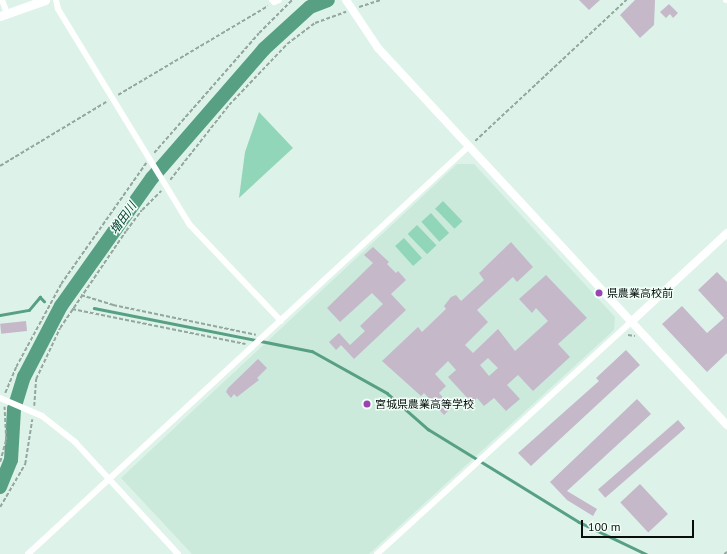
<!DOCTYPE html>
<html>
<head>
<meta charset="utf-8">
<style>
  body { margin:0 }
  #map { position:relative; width:727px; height:554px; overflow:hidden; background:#ddf3e9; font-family:"PT Sans","Noto Sans JP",sans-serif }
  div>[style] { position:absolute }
  .built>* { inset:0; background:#cbeadc }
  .green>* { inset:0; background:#91d6b9; transform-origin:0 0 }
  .stream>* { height:2.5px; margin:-1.25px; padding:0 1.25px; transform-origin:1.25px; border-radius:1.25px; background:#57a083 }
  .river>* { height:14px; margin:-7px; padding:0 7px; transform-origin:7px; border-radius:7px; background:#57a083 }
  .building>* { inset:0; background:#c5b8c9; transform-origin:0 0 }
  .path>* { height:1.5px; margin-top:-0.75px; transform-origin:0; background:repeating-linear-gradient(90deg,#95a69e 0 4px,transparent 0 6px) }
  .minor>* { height:6px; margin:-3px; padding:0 3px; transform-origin:3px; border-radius:3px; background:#fff }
  .tertiary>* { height:8px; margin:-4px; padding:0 4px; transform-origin:4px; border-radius:4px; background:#fff }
  .secondary>* { height:9px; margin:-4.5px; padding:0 4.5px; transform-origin:4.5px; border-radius:4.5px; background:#fff }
  .dots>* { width:11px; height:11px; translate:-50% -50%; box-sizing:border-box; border:2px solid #f1fef8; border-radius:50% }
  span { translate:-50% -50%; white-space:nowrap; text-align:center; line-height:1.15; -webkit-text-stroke:3px #f1fef8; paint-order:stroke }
  .poi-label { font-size:11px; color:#070e0b }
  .left { translate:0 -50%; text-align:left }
  .water-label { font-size:12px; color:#00432f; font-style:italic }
  .scale { position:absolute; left:581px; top:520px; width:113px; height:18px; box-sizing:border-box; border:2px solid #070e0b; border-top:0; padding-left:5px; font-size:12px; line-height:14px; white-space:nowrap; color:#070e0b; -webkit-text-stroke:3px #f1fef8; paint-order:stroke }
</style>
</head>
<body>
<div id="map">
  <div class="built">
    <div style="clip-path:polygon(457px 164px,474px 164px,615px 317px,614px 330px,369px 554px,192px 554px,121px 478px)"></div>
  </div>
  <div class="green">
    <div style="clip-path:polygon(259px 112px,293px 148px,239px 198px,245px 152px)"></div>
    <div style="left:443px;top:201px;width:28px;height:11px;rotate:46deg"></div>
    <div style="left:431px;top:213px;width:27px;height:13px;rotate:48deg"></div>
    <div style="left:417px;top:225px;width:28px;height:13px;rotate:46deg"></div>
    <div style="left:404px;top:238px;width:27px;height:12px;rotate:48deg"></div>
  </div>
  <div class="stream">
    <div style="left:94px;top:308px;width:222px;rotate:11.2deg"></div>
    <div style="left:312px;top:351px;width:86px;rotate:29.2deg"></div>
    <div style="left:387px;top:393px;width:55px;rotate:41.3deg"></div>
    <div style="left:428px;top:429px;width:177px;rotate:31.6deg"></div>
    <div style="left:579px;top:522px;width:74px;rotate:25.5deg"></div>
    <div style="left:0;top:315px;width:29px;rotate:-10deg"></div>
    <div style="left:29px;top:310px;width:17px;rotate:-50deg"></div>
    <div style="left:40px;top:297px;width:6px;rotate:45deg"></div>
  </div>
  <div class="river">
    <div style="left:0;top:487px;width:29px;rotate:-68deg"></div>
    <div style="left:11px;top:460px;width:51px;rotate:-86.6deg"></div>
    <div style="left:14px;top:409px;width:34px;rotate:-73deg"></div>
    <div style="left:24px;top:377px;width:80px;rotate:-62.5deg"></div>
    <div style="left:61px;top:306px;width:157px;rotate:-54.6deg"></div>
    <div style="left:152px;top:178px;width:171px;rotate:-49deg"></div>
    <div style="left:264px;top:49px;width:62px;rotate:-42.4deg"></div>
    <div style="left:310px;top:7px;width:19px;rotate:-21deg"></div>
  </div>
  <div class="building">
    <div style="clip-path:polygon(579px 0,600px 0,589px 10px)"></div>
    <div style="clip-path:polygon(635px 0,655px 0,654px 25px,640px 38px,620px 15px)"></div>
    <div style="clip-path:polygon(669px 4px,678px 13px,673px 18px,670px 14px,666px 18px,660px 12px)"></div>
    <div style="clip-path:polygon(evenodd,511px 242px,533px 267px,517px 282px,513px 277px,477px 310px,488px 322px,465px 345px,473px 353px,498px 329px,515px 351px,548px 321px,536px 308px,532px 313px,519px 299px,546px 275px,587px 318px,558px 344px,570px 357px,533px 391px,518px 375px,507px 385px,520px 399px,506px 411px,494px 398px,484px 406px,477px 398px,472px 403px,448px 377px,456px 370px,448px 361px,435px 374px,446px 386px,439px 393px,452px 407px,444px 415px,424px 393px,421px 396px,382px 361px,418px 327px,422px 332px,446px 309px,444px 306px,451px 297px,456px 295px,461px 301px,484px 280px,479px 273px,511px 242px,488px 358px,498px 368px,489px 376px,480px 365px,488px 358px)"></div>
    <div style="clip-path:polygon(373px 247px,389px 262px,387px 264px,396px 273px,398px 271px,406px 280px,391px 294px,406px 310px,354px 359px,341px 345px,336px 350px,329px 342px,339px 333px,350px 345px,365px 331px,360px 326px,383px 304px,372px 293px,340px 322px,327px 308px,373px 263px,364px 255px)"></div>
    <div style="clip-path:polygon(717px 272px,727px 282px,727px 353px,707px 372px,662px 324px,682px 306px,707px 333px,724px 318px,698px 290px)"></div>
    <div style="left:26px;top:321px;width:10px;height:26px;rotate:84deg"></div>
    <div style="clip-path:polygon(626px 350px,640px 365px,531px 466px,518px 453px,599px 381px,596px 378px)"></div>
    <div style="clip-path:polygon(258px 359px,267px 368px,257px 378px,259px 380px,237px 397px,234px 394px,231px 398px,226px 392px,228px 388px)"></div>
    <div style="clip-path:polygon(637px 399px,651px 414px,567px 491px,597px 509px,593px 516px,567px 500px,550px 482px)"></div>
    <div style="left:678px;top:420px;width:11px;height:106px;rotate:49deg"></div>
    <div style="left:640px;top:484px;width:41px;height:27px;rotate:47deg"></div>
  </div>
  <div class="path">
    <div style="left:359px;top:7px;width:22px;rotate:-18deg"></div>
    <div style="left:118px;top:95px;width:174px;rotate:-30.7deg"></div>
    <div style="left:475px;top:141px;width:207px;rotate:-43deg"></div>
    <div style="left:154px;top:153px;width:159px;rotate:-48.8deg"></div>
    <div style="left:259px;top:33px;width:47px;rotate:-45deg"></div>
    <div style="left:0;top:166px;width:124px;rotate:-31.1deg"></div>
    <div style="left:170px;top:180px;width:95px;rotate:-51.8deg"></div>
    <div style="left:229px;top:105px;width:84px;rotate:-46.4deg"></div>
    <div style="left:287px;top:44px;width:35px;rotate:-37deg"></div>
    <div style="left:315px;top:23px;width:33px;rotate:-20deg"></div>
    <div style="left:81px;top:295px;width:34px;rotate:17deg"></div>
    <div style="left:113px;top:305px;width:146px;rotate:11.8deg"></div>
    <div style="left:72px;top:309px;width:177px;rotate:11.4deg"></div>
    <div style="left:628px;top:335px;width:7px;rotate:8deg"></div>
    <div style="left:5px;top:393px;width:28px;rotate:-67deg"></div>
    <div style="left:16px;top:367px;width:94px;rotate:-61.5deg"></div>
    <div style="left:61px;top:284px;width:148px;rotate:-54.9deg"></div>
    <div style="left:34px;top:406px;width:27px;rotate:-86deg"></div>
    <div style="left:36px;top:379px;width:56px;rotate:-64.8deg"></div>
    <div style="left:60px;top:328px;width:117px;rotate:-55.8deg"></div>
    <div style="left:126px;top:231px;width:26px;rotate:-53deg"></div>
    <div style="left:142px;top:210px;width:27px;rotate:-45deg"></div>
    <div style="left:0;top:462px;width:23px;rotate:-75deg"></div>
    <div style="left:6px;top:440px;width:33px;rotate:-93deg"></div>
    <div style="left:0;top:507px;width:50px;rotate:-59.8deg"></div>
    <div style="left:25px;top:464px;width:45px;rotate:-81deg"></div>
    <div style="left:724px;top:554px;width:4px;rotate:-34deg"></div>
  </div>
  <div class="minor">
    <div style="left:2px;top:0;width:14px;rotate:69deg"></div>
    <div style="left:56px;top:0;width:9px;rotate:77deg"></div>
    <div style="left:58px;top:9px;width:253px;rotate:58.6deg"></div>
    <div style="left:190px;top:225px;width:132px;rotate:46.5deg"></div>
    <div style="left:272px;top:0;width:3px;rotate:45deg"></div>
    <div style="left:274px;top:2px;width:5px;rotate:-22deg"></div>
    <div style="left:726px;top:0;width:1px"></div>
    <div style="left:0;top:398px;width:46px;rotate:23.2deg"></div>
    <div style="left:42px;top:416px;width:42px;rotate:38.2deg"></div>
    <div style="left:75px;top:442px;width:152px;rotate:47.4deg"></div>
    <div style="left:28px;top:554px;width:601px;rotate:-42.77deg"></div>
    <div style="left:377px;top:554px;width:344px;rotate:-42.4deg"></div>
  </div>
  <div class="tertiary">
    <div style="left:346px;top:0;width:58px;rotate:56.3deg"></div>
    <div style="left:378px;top:48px;width:514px;rotate:47.21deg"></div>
    <div style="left:631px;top:322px;width:131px;rotate:-42.8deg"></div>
  </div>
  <div class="secondary">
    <div style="left:0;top:16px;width:48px;rotate:-19.6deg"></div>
  </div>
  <div class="dots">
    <div style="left:599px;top:293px;background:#9b43b0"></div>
    <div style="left:367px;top:404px;background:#9b43b0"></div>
  </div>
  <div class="poi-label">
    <span class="left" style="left:607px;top:293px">県農業高校前</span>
    <span class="left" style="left:375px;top:404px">宮城県農業高等学校</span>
  </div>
  <div class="water-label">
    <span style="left:123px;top:218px;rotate:-55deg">増田川</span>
  </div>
  <div class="scale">100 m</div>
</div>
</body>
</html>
